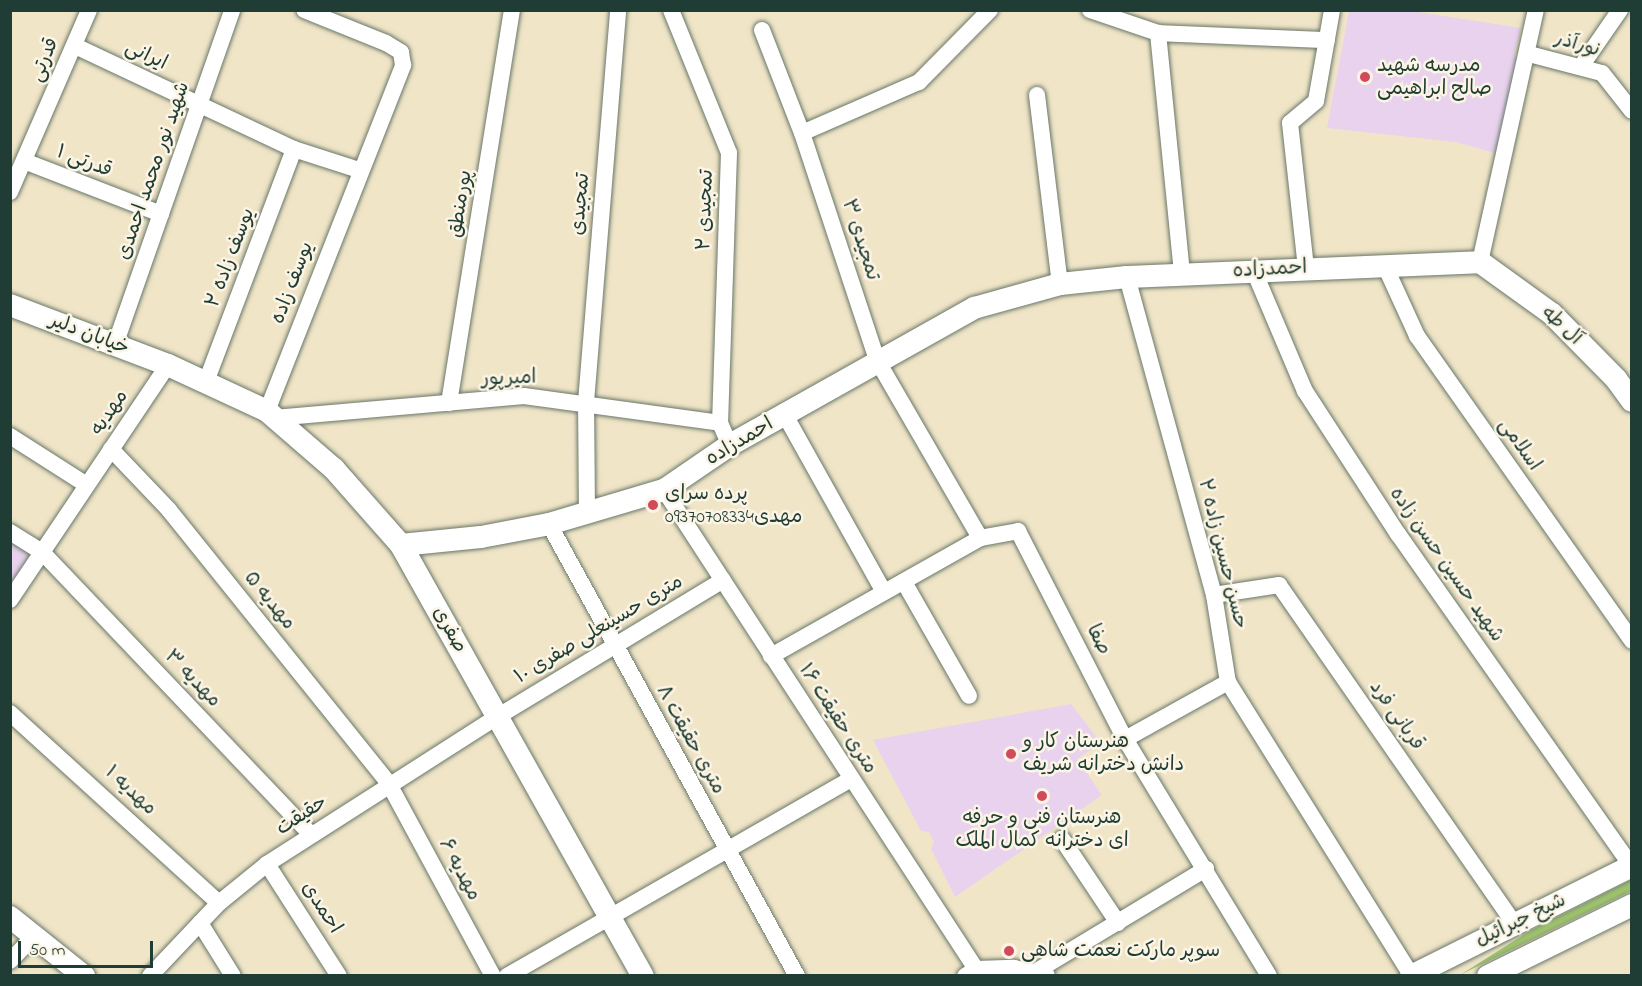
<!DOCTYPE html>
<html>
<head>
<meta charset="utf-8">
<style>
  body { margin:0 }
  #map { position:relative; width:1642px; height:986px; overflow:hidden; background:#f1e5c8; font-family:"Indie Flower","Playpen Sans Arabic",sans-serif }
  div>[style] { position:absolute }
  .built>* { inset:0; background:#e8d2ee }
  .green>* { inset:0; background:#9fc46e }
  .roads { filter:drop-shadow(0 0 2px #687868) drop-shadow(0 0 2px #687868) }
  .street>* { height:16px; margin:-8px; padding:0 8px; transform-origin:8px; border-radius:8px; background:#fff }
  .secondary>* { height:22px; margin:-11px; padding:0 11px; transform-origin:11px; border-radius:11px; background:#fff }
  .dots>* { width:16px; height:16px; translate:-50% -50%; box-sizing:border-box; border:3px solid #fcf5e5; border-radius:50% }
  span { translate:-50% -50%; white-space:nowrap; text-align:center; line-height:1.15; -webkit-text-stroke:5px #fcf5e5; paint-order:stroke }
  .street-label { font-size:20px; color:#1f3d34 }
  .poi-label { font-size:20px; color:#1f3d34 }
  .left { translate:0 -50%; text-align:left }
  .frame { position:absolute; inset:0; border:12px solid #1f3d34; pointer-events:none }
  .scale { position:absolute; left:18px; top:941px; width:135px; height:27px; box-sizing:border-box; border:3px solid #1f3d34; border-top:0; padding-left:8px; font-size:18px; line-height:21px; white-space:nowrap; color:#1f3d34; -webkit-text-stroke:4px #fcf5e5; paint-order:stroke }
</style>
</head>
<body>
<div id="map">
  <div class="built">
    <div style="clip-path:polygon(1349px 11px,1412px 11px,1521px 28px,1514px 56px,1523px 58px,1498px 154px,1456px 142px,1327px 128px)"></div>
    <div style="clip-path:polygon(11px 536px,34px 551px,11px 588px)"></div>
    <div style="clip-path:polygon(1071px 704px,1101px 743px,1077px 759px,1102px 795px,955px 897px,931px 849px,934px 842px,929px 832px,921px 831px,873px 740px)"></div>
  </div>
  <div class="green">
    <div style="clip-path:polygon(1631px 880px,1631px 891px,1460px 975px,1528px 932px)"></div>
  </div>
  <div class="roads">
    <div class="street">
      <div style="left:671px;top:10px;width:154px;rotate:67.9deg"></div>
      <div style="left:729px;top:153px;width:270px;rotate:91.9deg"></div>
      <div style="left:1090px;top:10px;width:72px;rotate:18.7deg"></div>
      <div style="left:1158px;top:33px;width:242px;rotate:84.3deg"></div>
      <div style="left:762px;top:30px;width:110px;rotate:68.8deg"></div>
      <div style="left:802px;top:133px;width:239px;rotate:71.7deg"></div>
      <div style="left:877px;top:360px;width:206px;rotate:59.9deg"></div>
      <div style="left:980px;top:538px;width:39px;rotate:-10deg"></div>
      <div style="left:1018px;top:531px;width:234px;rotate:62.8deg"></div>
      <div style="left:1125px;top:739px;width:277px;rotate:58.7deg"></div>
      <div style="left:1158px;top:33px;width:169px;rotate:2.4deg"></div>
      <div style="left:75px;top:46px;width:242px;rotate:25.2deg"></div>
      <div style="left:294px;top:149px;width:68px;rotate:17.9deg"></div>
      <div style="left:1529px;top:54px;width:75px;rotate:14.6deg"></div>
      <div style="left:1602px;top:73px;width:48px;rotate:51.7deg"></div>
      <div style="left:1582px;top:65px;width:67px;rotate:-55.4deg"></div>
      <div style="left:1037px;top:95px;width:190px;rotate:83.1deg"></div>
      <div style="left:802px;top:133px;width:128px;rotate:-23.6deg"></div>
      <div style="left:919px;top:82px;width:101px;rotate:-45.4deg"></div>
      <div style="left:24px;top:161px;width:147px;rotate:21.1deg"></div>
      <div style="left:10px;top:192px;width:198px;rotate:-66.5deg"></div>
      <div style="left:1480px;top:262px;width:258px;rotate:-77.5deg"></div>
      <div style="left:1385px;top:266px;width:77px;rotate:65.4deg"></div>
      <div style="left:1417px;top:336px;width:373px;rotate:54.8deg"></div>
      <div style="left:1306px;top:268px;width:146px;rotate:-96.3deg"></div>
      <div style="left:1290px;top:123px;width:34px;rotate:-40deg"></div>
      <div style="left:1316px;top:101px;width:92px;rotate:-80deg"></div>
      <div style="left:1254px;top:271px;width:130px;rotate:67deg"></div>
      <div style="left:1305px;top:391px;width:171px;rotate:57deg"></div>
      <div style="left:1398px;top:534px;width:406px;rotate:54.9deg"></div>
      <div style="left:1127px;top:277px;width:330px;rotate:74.7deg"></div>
      <div style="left:1214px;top:595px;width:88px;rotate:80.9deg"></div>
      <div style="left:1228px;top:682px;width:345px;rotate:58deg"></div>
      <div style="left:115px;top:345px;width:355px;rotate:-70.7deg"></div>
      <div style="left:206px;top:382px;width:249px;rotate:-69.3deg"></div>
      <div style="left:449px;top:403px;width:398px;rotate:-80.9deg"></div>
      <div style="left:267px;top:411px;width:372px;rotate:-68.5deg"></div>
      <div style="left:403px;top:65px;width:13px;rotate:-99deg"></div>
      <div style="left:401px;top:52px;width:17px;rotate:-149deg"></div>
      <div style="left:386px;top:43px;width:88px;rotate:-158.1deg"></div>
      <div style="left:785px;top:415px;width:201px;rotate:60.8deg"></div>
      <div style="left:274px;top:418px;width:251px;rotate:-5deg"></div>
      <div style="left:524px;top:396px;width:198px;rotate:7.8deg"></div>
      <div style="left:720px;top:423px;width:24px;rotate:66deg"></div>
      <div style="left:10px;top:436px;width:91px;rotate:32.5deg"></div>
      <div style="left:111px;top:449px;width:84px;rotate:46.4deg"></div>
      <div style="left:169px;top:510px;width:351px;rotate:51.2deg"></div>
      <div style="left:389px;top:784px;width:218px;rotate:61.6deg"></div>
      <div style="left:664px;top:490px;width:572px;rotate:56.92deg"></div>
      <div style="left:587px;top:513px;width:111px;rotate:-90.5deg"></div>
      <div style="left:586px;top:402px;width:393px;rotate:-85.3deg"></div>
      <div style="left:549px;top:524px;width:516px;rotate:61.25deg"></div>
      <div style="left:10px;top:532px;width:38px;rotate:32deg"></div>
      <div style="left:42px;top:552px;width:390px;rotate:46.4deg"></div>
      <div style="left:904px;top:582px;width:131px;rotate:60.3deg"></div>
      <div style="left:1214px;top:595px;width:66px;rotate:-8.7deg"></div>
      <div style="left:1279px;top:585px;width:414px;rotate:55.2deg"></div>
      <div style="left:10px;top:600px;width:283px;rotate:-56.1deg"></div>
      <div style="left:771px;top:656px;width:240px;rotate:-29.4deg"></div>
      <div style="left:10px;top:713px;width:282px;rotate:42.3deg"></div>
      <div style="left:1125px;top:739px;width:118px;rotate:-29deg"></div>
      <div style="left:1062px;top:839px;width:101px;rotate:56.3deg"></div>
      <div style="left:267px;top:864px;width:133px;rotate:57.3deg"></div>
      <div style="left:200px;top:923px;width:62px;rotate:58.1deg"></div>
      <div style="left:10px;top:961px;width:35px;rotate:-46deg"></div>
      <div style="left:1035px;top:972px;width:200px;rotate:-31.1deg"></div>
      <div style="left:150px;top:976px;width:100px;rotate:-46.6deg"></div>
      <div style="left:219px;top:903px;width:62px;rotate:-39.1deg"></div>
      <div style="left:267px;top:864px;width:273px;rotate:-32.6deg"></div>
      <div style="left:497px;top:717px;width:264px;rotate:-31.2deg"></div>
      <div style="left:507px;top:976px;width:396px;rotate:-29.8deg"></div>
      <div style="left:965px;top:976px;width:13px;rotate:-32deg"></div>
      <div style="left:976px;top:969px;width:38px;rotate:-2deg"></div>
      <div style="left:1014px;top:968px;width:33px;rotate:11deg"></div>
    </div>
    <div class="secondary">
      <div style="left:10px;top:305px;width:169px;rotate:20.8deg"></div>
      <div style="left:168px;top:365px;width:109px;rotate:24.9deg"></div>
      <div style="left:267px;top:411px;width:89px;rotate:40.9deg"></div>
      <div style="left:334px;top:469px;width:101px;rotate:48.6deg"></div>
      <div style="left:401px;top:545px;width:494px;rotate:60.7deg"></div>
      <div style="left:401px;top:545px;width:80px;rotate:-5.7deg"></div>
      <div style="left:481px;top:537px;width:69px;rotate:-10.8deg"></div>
      <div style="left:549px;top:524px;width:120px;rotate:-16.5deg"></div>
      <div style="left:664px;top:490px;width:80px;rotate:-34.3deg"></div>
      <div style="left:730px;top:445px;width:280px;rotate:-29.3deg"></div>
      <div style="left:974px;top:308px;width:89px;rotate:-15.6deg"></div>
      <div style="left:1060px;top:284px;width:67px;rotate:-6deg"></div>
      <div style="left:1127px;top:277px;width:353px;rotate:-2.4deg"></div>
      <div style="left:1480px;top:262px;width:89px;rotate:35.8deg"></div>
      <div style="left:1552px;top:314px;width:91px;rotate:45.4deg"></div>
      <div style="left:1616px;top:379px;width:27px;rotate:54deg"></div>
      <div style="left:10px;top:917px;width:95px;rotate:38.6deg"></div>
      <div style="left:1411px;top:976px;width:247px;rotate:-26.5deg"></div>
      <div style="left:1488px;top:976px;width:161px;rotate:-26.2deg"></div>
    </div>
  </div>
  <div class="dots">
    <div style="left:1365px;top:77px;background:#d1495b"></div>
    <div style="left:653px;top:505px;background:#d1495b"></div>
    <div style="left:1011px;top:754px;background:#d1495b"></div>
    <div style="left:1042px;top:796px;background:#d1495b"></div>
    <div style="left:1009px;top:951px;background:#d1495b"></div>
  </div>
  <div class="street-label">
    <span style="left:1577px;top:45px;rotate:16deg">نورآذر</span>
    <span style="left:146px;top:56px;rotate:25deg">ایرانی</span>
    <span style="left:45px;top:60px;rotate:-67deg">قدرتی</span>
    <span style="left:84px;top:162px;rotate:21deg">قدرتی ۱</span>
    <span style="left:154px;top:171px;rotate:-71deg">شهید نور محمد احمدی</span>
    <span style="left:461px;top:204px;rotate:-81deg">پورمنطق</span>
    <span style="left:581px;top:204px;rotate:-85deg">تمجیدی</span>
    <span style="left:706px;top:210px;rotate:-88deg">تمجیدی ۲</span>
    <span style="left:860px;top:240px;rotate:72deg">تمجیدی ۳</span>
    <span style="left:231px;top:258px;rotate:-69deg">یوسف زاده ۲</span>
    <span style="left:1270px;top:270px;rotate:-3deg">احمدزاده</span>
    <span style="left:293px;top:283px;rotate:-69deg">یوسف زاده</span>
    <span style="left:1561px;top:326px;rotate:43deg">آل طه</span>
    <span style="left:89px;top:335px;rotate:21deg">خیابان دلیر</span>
    <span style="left:509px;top:379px;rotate:-2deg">امیرپور</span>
    <span style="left:110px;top:413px;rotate:-56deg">مهدیه</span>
    <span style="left:740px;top:442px;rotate:-31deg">احمدزاده</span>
    <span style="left:1519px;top:445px;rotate:55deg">اسلامی</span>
    <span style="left:1222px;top:554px;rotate:76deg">حسن حسین زاده ۲</span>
    <span style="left:1446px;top:565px;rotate:55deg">شهید حسین حسن زاده</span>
    <span style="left:269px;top:601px;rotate:51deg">مهدیه ۵</span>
    <span style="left:449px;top:630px;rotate:61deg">صفری</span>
    <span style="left:599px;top:630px;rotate:-31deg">۱۰ متری حسینعلی صفری</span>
    <span style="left:1098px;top:640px;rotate:63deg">صفا</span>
    <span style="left:192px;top:679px;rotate:46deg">مهدیه ۳</span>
    <span style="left:1396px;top:716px;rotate:55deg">قربانی فرد</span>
    <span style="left:837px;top:719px;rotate:57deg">۱۶ متری حقیقت</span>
    <span style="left:690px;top:740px;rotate:61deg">۸ متری حقیقت</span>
    <span style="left:130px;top:791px;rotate:43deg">مهدیه ۱</span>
    <span style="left:302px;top:816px;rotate:-33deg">حقیقت</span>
    <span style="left:459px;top:870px;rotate:62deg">مهدیه ۶</span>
    <span style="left:321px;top:908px;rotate:57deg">احمدی</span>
    <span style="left:1521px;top:921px;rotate:-26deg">شیخ جبرائیل</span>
  </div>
  <div class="poi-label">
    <span class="left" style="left:1377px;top:78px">مدرسه شهید<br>صالح ابراهیمی</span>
    <span class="left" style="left:665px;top:506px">پرده سرای<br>مهدی09370708334</span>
    <span class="left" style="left:1023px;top:754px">هنرستان کار و<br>دانش دخترانه شریف</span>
    <span style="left:1042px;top:830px">هنرستان فنی و حرفه<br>ای دخترانه کمال الملک</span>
    <span class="left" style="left:1021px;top:951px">سوپر مارکت نعمت شاهی</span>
  </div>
  <div class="frame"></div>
  <div class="scale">50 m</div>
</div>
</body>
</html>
